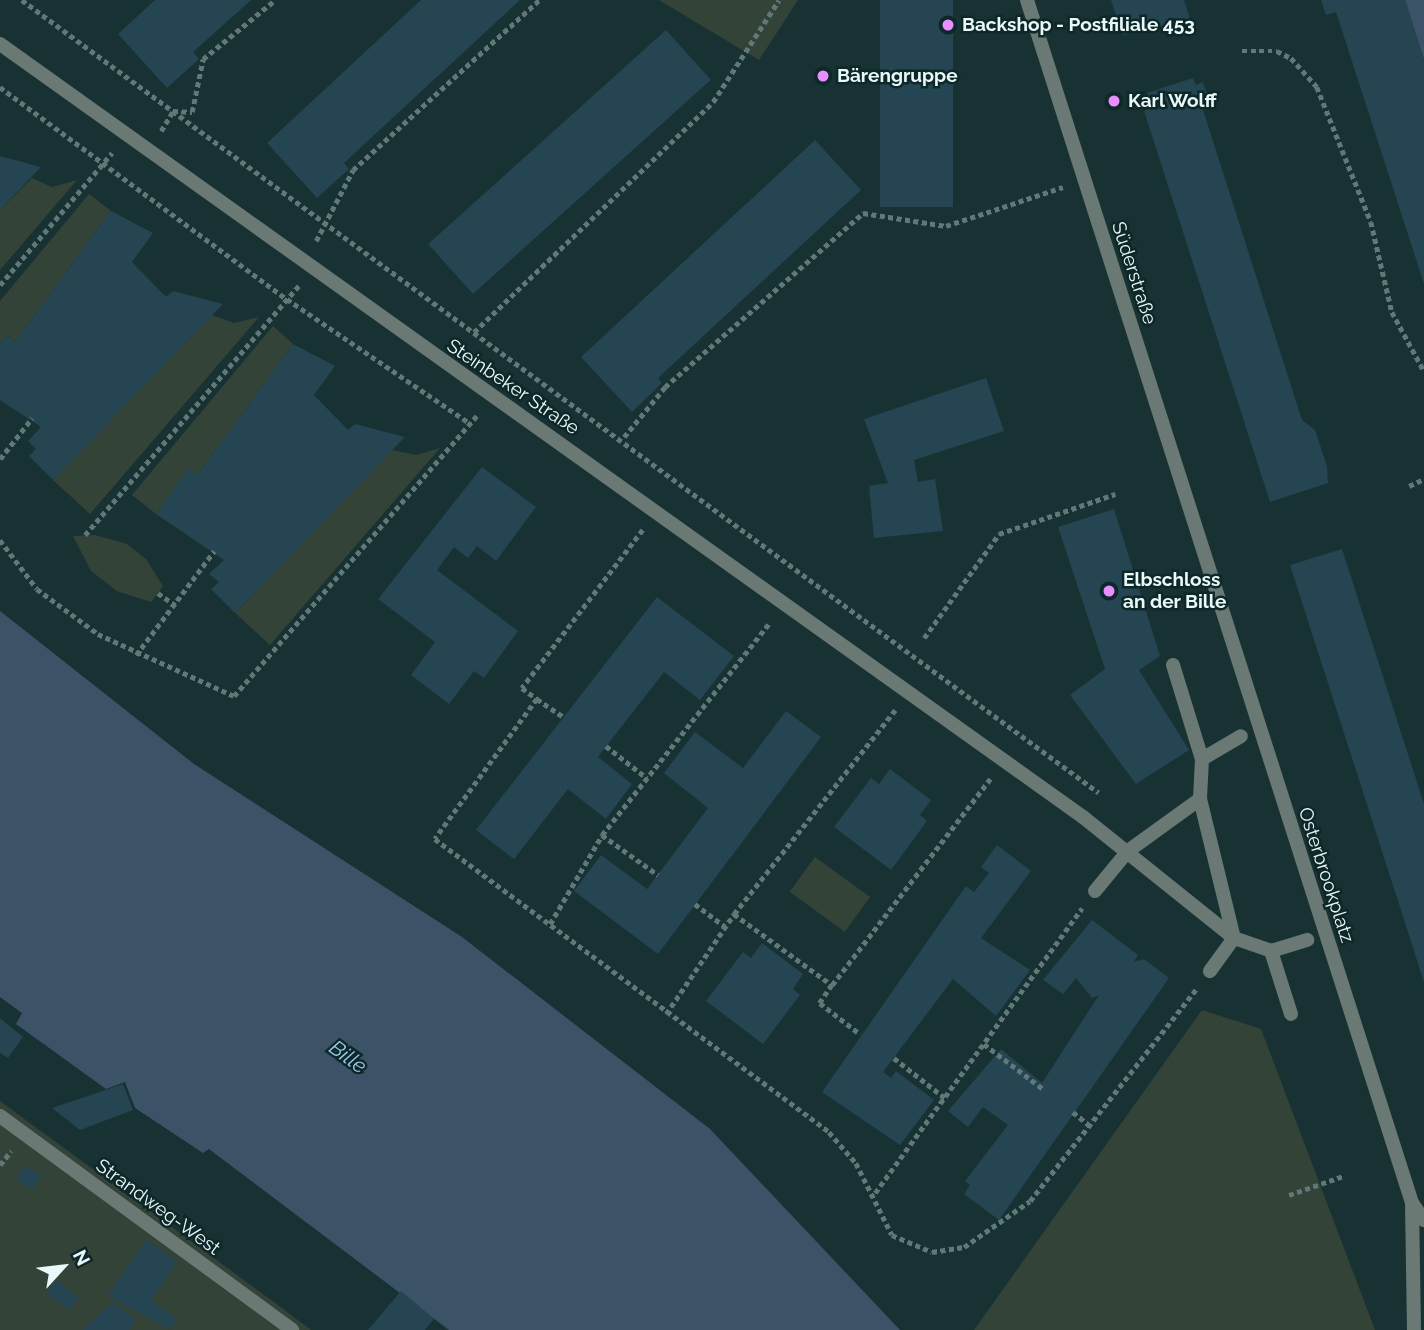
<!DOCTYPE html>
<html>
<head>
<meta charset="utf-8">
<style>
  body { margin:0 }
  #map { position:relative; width:1424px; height:1330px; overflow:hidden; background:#183233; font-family:Raleway,sans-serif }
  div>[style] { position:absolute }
  .green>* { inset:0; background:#344337; transform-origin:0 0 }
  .water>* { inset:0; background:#3c5367 }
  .building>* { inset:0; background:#244551; transform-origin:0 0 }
  .path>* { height:4.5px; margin-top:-2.25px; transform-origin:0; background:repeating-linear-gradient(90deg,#617879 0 5px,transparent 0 8.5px) }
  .service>* { height:14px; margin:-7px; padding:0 7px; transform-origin:7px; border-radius:7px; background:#6a7974 }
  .pedestrian>* { height:14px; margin:-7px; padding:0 7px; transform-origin:7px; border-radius:7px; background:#6a7974 }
  .minor>* { height:14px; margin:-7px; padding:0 7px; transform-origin:7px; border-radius:7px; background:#6a7974 }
  .dots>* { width:19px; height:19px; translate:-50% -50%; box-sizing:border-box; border:4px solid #0e2829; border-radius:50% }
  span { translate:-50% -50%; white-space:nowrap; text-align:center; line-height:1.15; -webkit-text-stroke:5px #0e2829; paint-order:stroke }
  .poi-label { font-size:19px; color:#e9f8f9; font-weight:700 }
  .left { translate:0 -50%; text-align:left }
  .street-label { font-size:19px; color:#e9f8f9 }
  .water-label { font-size:21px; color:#9bc7ef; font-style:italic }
  .north { position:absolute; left:28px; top:1232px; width:70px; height:70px; -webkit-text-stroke:5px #0e2829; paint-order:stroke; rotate:63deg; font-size:19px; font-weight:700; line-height:28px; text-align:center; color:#e9f8f9 }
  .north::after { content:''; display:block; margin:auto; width:24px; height:32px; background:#e9f8f9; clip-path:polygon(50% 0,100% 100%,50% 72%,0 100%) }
</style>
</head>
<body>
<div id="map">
  <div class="green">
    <div style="clip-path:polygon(659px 0,798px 0,759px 60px)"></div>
    <div style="clip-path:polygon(32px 178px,52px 187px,77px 180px,0 270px,0 210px)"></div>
    <div style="clip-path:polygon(89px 194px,111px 211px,15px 342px,7px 335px,0 344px,0 301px)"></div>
    <div style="clip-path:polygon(212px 315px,234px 323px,259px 317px,90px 514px,53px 480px)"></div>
    <div style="clip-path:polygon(273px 326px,293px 344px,197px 475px,188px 469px,156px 514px,132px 495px)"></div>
    <div style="clip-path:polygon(440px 448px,270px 645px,235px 613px,392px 450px,416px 455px)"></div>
    <div style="clip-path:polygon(95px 535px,127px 544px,146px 559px,163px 586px,151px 602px,117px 591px,91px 571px,73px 536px)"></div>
    <div style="left:815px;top:857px;width:68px;height:43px;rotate:36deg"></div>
    <div style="clip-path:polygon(1202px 1010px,1261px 1029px,1375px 1330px,974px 1330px)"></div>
    <div style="clip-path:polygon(0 1101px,282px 1308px,311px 1330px,0 1330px)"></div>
  </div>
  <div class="water">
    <div style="clip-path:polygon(1405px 0,1424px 0,1424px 60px)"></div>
    <div style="clip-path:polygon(0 611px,194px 764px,462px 937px,710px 1129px,900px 1330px,449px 1330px,209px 1149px,203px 1153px,135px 1108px,125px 1082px,106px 1089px,16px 1024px,22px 1013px,0 997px)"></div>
  </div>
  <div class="building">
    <div style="clip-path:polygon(155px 0,251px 0,193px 52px,199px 59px,167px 88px,118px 34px)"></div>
    <div style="clip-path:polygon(421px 0,520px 0,344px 163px,349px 169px,317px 198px,267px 143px)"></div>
    <div style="left:880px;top:0;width:73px;height:207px"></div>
    <div style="clip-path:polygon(1111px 0,1184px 0,1190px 19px,1123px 35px)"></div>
    <div style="clip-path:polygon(1321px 0,1405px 0,1424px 60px,1424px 284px,1336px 12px,1326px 15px)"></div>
    <div style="left:666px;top:30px;width:67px;height:320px;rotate:48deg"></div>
    <div style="clip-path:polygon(1193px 78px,1196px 85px,1203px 82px,1211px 107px,1203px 110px,1302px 420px,1315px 430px,1327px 466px,1328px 483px,1270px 502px,1144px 111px,1152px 108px,1147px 93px)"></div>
    <div style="clip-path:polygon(815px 140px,861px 190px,658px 378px,662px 383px,632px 412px,581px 357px)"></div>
    <div style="clip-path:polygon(0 156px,41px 167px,0 210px)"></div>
    <div style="clip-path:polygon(111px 211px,153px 233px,132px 262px,166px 297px,173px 291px,223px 304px,53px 480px,29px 456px,36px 449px,28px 441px,41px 427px,0 400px,0 344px,7px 335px,15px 342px)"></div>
    <div style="clip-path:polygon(293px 344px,335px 366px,314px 395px,348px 430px,355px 424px,405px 437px,235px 613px,211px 589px,219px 582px,209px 574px,224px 560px,156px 514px,188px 468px,197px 475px)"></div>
    <div style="clip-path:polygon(986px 378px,1004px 431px,914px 460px,918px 482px,935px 479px,943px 531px,874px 538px,869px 486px,888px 483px,864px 419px)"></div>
    <div style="clip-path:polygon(482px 467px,536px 507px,496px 561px,477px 546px,468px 558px,454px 547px,437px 570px,518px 631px,484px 678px,474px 671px,449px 704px,411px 675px,435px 642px,378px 599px)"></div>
    <div style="clip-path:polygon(1114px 509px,1160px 656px,1139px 670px,1189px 750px,1136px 784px,1070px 695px,1105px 669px,1058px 527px)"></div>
    <div style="clip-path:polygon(1342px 549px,1424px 804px,1424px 982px,1290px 565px)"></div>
    <div style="clip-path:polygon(657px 597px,734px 656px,700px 700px,664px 672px,598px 757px,632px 784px,606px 819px,568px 789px,514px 859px,476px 830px)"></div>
    <div style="clip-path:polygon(786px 711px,821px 737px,658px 954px,574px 891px,601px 855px,647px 889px,708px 808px,664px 773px,695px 732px,743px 768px)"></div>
    <div style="clip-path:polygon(890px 769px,931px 800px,920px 815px,927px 821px,891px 870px,834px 827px,871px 778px,879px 784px)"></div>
    <div style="clip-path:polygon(997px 845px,1031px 871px,981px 938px,1030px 970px,996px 1016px,953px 979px,883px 1072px,891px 1078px,896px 1071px,934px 1100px,900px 1145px,822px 1092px,966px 886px,974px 892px,989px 873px,981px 867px)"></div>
    <div style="clip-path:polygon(1092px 920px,1138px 955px,1134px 962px,1144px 959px,1169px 978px,999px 1220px,964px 1194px,970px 1185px,965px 1181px,1008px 1125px,983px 1107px,968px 1127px,948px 1111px,1001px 1049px,1042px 1083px,1099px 995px,1092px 998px,1076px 978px,1063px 994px,1043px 980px)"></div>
    <div style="clip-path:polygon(762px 943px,803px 974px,793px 989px,800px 995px,763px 1044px,706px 1001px,743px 952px,751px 958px)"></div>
    <div style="clip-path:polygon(0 1018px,23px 1037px,8px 1058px,0 1053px)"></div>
    <div style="clip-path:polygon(123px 1084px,133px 1110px,80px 1130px,52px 1108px)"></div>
    <div style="left:25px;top:1165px;width:19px;height:17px;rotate:32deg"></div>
    <div style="clip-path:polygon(146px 1240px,177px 1261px,151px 1301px,177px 1319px,170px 1330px,108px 1295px)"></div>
    <div style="left:56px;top:1280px;width:29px;height:16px;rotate:38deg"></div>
    <div style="clip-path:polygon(401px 1291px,434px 1319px,425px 1330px,368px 1330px)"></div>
    <div style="clip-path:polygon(113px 1302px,136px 1320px,129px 1330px,83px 1330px)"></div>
  </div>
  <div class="path">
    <div style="left:22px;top:0;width:1337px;rotate:36.36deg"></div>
    <div style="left:1242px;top:51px;width:35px"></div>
    <div style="left:1277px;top:51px;width:16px;rotate:27deg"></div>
    <div style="left:1291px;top:58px;width:39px;rotate:48deg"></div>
    <div style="left:1317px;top:87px;width:145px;rotate:68.2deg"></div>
    <div style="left:1371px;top:222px;width:92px;rotate:76.9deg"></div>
    <div style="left:1392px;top:312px;width:67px;rotate:61.5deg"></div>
    <div style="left:0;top:87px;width:357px;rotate:36.5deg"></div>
    <div style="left:287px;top:299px;width:222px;rotate:34.2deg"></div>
    <div style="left:161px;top:131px;width:23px;rotate:-59deg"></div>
    <div style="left:173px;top:111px;width:19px;rotate:3deg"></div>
    <div style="left:192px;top:112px;width:54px;rotate:-78.3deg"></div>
    <div style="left:203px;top:59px;width:93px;rotate:-39.3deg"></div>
    <div style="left:316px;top:241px;width:80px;rotate:-62.5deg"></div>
    <div style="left:353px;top:170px;width:252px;rotate:-42.4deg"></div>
    <div style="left:0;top:285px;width:173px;rotate:-49.7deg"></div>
    <div style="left:474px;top:332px;width:332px;rotate:-43.9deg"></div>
    <div style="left:713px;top:102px;width:121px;rotate:-57.1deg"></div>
    <div style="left:624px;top:437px;width:65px;rotate:-50.6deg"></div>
    <div style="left:665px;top:387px;width:264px;rotate:-41.3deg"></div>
    <div style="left:863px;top:213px;width:84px;rotate:8.9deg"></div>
    <div style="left:946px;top:226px;width:123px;rotate:-18.4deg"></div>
    <div style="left:0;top:459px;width:52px;rotate:-52deg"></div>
    <div style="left:1409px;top:486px;width:17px;rotate:-25deg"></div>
    <div style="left:643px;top:530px;width:199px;rotate:127.4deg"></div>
    <div style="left:522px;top:688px;width:19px;rotate:36deg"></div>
    <div style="left:537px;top:699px;width:173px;rotate:126.1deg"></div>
    <div style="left:435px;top:839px;width:491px;rotate:36.6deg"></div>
    <div style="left:829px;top:1132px;width:41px;rotate:48.9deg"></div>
    <div style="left:856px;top:1163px;width:80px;rotate:63.4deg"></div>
    <div style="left:892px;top:1235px;width:43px;rotate:23deg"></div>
    <div style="left:932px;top:1252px;width:32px;rotate:-9deg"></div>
    <div style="left:964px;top:1247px;width:80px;rotate:-34.9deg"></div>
    <div style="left:1030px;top:1201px;width:269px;rotate:-51.9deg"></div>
    <div style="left:85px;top:535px;width:329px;rotate:-49.4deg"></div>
    <div style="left:0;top:540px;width:61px;rotate:52.9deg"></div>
    <div style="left:37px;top:589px;width:76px;rotate:36.4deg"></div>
    <div style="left:98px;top:634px;width:149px;rotate:24.5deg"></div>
    <div style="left:234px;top:696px;width:373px;rotate:-49.1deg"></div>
    <div style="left:158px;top:593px;width:21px;rotate:35deg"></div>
    <div style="left:924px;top:638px;width:128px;rotate:-54.2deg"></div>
    <div style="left:999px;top:534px;width:123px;rotate:-19deg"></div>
    <div style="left:136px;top:655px;width:130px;rotate:-53.1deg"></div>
    <div style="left:537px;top:699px;width:32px;rotate:34deg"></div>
    <div style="left:606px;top:746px;width:52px;rotate:38deg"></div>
    <div style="left:602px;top:835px;width:69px;rotate:35.5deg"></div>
    <div style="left:695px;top:904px;width:38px;rotate:37deg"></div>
    <div style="left:734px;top:914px;width:121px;rotate:35.9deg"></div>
    <div style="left:832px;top:985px;width:260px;rotate:-52.5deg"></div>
    <div style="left:550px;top:924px;width:103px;rotate:-59.7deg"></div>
    <div style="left:602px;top:835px;width:271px;rotate:-51.7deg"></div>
    <div style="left:832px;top:985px;width:22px;rotate:124deg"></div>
    <div style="left:820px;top:1003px;width:51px;rotate:37.8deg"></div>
    <div style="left:666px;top:1014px;width:121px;rotate:-55.8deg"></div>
    <div style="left:734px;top:914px;width:260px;rotate:-51.7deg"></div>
    <div style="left:984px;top:1044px;width:74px;rotate:37.3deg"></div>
    <div style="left:894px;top:1058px;width:65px;rotate:38.1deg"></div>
    <div style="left:1073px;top:1112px;width:21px;rotate:39deg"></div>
    <div style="left:0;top:1165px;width:18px;rotate:-52deg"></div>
    <div style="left:875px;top:1193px;width:352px;rotate:-54deg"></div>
    <div style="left:1289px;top:1195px;width:57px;rotate:-19.4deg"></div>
  </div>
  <div class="service">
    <div style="left:0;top:1116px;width:362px;rotate:36.2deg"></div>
  </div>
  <div class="pedestrian">
    <div style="left:1173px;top:665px;width:98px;rotate:72.9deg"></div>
    <div style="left:1202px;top:759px;width:40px;rotate:92.9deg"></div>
    <div style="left:1200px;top:799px;width:143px;rotate:76.3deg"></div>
    <div style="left:1234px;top:938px;width:39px;rotate:19deg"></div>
    <div style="left:1271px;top:951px;width:66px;rotate:72.4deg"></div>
    <div style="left:1202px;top:759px;width:45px;rotate:-30.5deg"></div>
    <div style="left:1083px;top:817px;width:193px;rotate:38.7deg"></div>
    <div style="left:1234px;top:938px;width:41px;rotate:126deg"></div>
    <div style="left:1095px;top:891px;width:52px;rotate:-50.5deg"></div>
    <div style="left:1128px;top:851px;width:89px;rotate:-35.8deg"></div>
    <div style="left:1271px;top:951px;width:38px;rotate:-17deg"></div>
  </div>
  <div class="minor">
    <div style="left:1027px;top:0;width:1263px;rotate:72.25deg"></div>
    <div style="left:0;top:44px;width:1331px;rotate:35.52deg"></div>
    <div style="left:1414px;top:1330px;width:127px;rotate:-90.9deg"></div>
    <div style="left:1412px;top:1203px;width:21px;rotate:55deg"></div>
  </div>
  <div class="dots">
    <div style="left:948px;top:25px;background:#e98efe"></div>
    <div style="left:823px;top:76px;background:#e98efe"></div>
    <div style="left:1114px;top:101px;background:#e98efe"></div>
    <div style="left:1109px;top:591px;background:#e98efe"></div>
  </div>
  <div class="poi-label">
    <span class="left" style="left:962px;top:25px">Backshop - Postfiliale 453</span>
    <span class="left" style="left:837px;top:76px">Bärengruppe</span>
    <span class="left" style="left:1128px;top:101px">Karl Wolff</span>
    <span class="left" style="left:1123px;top:591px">Elbschloss<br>an der Bille</span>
  </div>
  <div class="street-label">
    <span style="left:1134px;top:273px;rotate:72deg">Süderstraße</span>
    <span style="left:513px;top:387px;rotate:34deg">Steinbeker Straße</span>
    <span style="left:1326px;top:875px;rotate:72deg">Osterbrookplatz</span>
    <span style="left:158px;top:1207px;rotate:36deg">Strandweg-West</span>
  </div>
  <div class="water-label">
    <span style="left:348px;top:1057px;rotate:36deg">Bille</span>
  </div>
  <div class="north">N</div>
</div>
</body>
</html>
